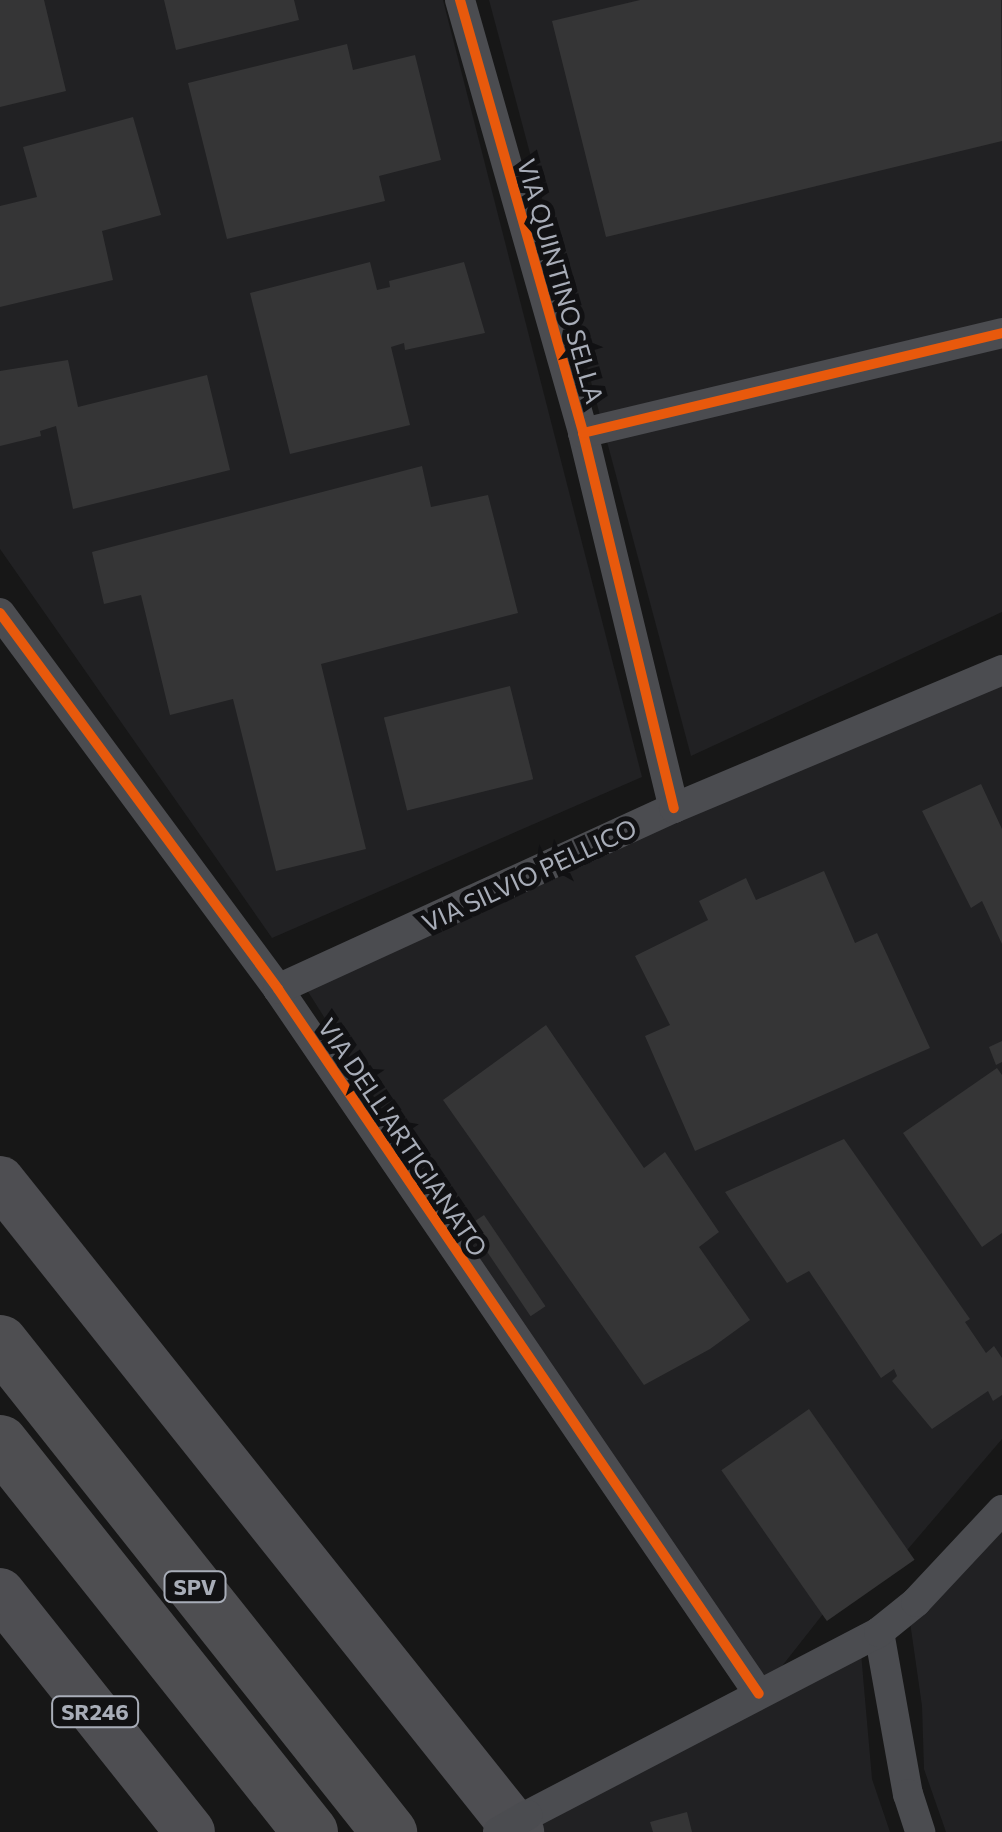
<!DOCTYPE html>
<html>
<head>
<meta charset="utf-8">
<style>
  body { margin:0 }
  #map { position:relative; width:1002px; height:1832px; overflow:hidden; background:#171717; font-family:Commissioner,sans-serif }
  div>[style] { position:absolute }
  .built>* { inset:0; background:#212123 }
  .building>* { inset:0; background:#353536; transform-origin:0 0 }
  .minor>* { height:30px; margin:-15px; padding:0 15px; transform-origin:15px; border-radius:15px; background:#4b4c50 }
  .trunk>* { height:50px; margin:-25px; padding:0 25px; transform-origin:25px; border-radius:25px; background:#4e4e52 }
  .motorway>* { height:55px; margin:-27.5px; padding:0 27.5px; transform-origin:27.5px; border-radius:27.5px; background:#4e4e51 }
  .minor-bridge>* { height:30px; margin:-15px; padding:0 15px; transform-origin:15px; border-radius:15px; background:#4b4c50 }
  .cycleway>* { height:10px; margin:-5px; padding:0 5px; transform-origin:5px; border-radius:5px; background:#e8590c }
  span { translate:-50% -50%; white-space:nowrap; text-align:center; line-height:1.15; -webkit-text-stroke:10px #111113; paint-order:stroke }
  .shield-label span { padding:2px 8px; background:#111113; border:2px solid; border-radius:8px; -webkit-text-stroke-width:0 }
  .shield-label { font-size:22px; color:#a8adb8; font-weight:700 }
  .street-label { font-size:25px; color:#a8adb8 }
</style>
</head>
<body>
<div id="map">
  <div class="built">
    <div style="clip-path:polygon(0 0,443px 0,642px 777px,272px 938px,0 549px)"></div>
    <div style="clip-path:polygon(489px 0,1002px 0,1002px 612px,691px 756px)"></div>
    <div style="clip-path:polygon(1002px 670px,1002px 1439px,908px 1549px,823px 1614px,756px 1699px,861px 1653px,872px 1779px,890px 1832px,517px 1832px,754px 1701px,302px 982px)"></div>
    <div style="clip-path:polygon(1002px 1522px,1002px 1832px,946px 1832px,924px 1769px,922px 1706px,910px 1622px)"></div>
  </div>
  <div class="building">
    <div style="clip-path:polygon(0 0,44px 0,66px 91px,0 107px)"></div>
    <div style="clip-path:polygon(164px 0,294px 0,299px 20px,176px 50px)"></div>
    <div style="clip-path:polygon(640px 0,1001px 0,1002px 141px,606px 237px,552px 21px)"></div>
    <div style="clip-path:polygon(347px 44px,353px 70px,415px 55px,441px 160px,379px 176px,385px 201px,227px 239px,188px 83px)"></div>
    <div style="clip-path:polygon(133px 117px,161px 215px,102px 231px,113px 280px,0 307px,0 206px,37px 197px,23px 147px)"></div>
    <div style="clip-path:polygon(370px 262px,377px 290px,390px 287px,389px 281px,464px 262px,485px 333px,405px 350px,404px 343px,391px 347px,410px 425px,290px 454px,250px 293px)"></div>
    <div style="clip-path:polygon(68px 360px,78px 407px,207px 375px,230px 470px,73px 509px,56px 426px,40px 431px,41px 436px,0 446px,0 371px)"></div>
    <div style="clip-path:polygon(422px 466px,431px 507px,488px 495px,518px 613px,321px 664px,366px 849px,276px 871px,233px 699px,170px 715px,141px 595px,104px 604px,92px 552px)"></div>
    <div style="left:510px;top:686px;width:96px;height:130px;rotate:76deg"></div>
    <div style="clip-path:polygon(981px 784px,1002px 829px,1002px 944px,982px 901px,971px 908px,922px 811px)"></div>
    <div style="clip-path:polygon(824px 871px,855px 943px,877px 933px,930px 1048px,695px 1151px,645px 1036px,670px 1025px,635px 956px,708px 920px,699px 901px,746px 878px,756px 900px)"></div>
    <div style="clip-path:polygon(546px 1025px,644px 1168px,665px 1152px,719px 1232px,699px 1247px,750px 1320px,710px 1349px,644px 1385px,443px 1100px)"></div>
    <div style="clip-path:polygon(1002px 1041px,1002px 1062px,996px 1065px,989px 1047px)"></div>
    <div style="clip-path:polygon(997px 1068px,1002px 1075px,1002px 1233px,982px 1247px,903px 1133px)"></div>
    <div style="clip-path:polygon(844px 1139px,970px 1319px,965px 1322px,986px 1353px,994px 1346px,1002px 1358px,1002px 1395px,993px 1401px,988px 1391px,932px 1429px,892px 1381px,897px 1376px,894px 1369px,881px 1378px,809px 1271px,787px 1283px,725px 1192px)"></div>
    <div style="left:484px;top:1215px;width:110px;height:18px;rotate:56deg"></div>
    <div style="left:809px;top:1409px;width:184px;height:107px;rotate:55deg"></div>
    <div style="clip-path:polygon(687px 1812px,692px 1832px,653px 1832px,650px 1822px)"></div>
  </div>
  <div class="minor">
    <div style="left:460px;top:0;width:450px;rotate:74.1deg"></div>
    <div style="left:583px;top:433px;width:386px;rotate:76.4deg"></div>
    <div style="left:583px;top:433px;width:431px;rotate:-13.4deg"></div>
    <div style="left:0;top:613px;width:468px;rotate:53.5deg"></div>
    <div style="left:278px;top:989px;width:853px;rotate:55.7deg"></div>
    <div style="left:278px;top:989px;width:435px;rotate:-24.6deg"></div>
    <div style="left:674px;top:808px;width:356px;rotate:-22.8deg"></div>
    <div style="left:879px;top:1632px;width:165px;rotate:79.9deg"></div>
    <div style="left:908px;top:1794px;width:40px;rotate:72deg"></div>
    <div style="left:528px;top:1815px;width:396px;rotate:-27.5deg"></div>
    <div style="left:879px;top:1632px;width:48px;rotate:-39deg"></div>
    <div style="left:916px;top:1602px;width:126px;rotate:-46.9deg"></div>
  </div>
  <div class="trunk">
    <div style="left:0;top:1181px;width:833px;rotate:51.44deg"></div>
    <div style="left:0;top:1593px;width:305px;rotate:51.5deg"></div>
  </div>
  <div class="motorway">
    <div style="left:0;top:1342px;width:626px;rotate:51.55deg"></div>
    <div style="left:0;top:1442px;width:498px;rotate:51.5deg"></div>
  </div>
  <div class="minor-bridge">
    <div style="left:498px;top:1832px;width:34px;rotate:-30deg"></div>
  </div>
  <div class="cycleway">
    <div style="left:460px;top:0;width:450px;rotate:74.1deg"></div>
    <div style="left:583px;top:433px;width:386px;rotate:76.4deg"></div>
    <div style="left:583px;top:433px;width:431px;rotate:-13.4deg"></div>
    <div style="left:0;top:613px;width:468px;rotate:53.5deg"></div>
    <div style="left:278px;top:989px;width:853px;rotate:55.7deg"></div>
  </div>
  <div class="shield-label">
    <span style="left:195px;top:1587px">SPV</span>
    <span style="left:95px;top:1712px">SR246</span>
  </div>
  <div class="street-label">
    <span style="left:561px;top:281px;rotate:74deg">VIA QUINTINO SELLA</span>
    <span style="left:529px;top:875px;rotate:-25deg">VIA SILVIO PELLICO</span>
    <span style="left:403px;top:1137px;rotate:56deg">VIA DELL'ARTIGIANATO</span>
  </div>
</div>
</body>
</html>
